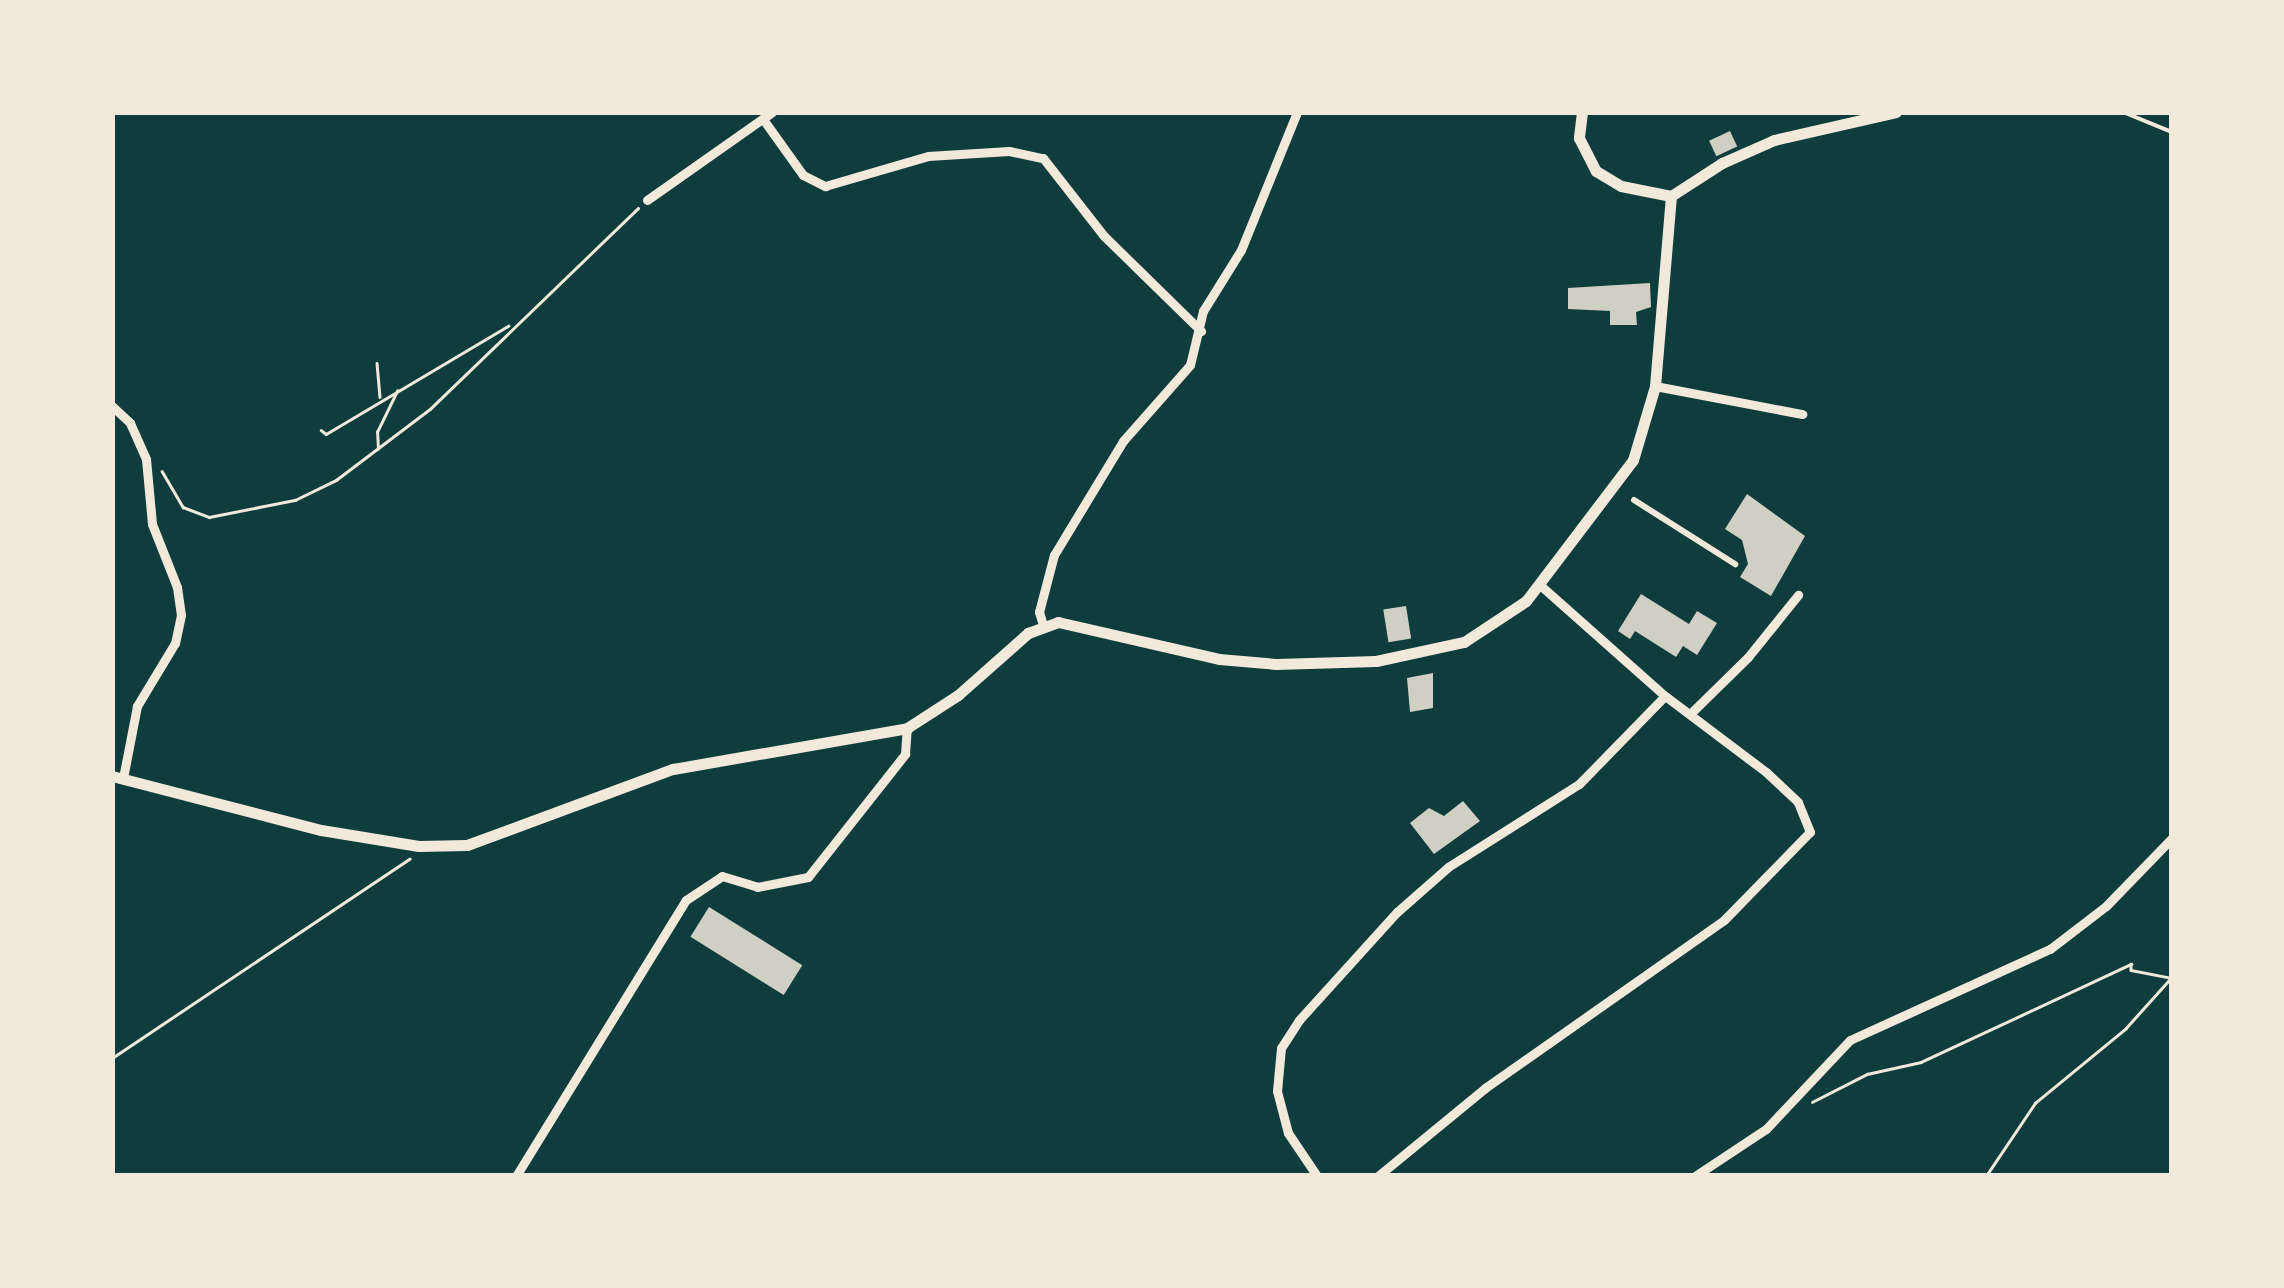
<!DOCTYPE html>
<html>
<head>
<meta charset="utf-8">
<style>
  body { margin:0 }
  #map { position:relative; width:2284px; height:1288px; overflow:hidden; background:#0f3d3e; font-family:"Source Sans 3",sans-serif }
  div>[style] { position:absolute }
  .building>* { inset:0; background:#cfcfc3; transform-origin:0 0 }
  .path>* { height:2.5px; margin:-1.25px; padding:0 1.25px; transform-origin:1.25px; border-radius:1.25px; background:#f1e9da }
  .service>* { height:4px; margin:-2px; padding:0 2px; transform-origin:2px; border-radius:2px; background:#f1e9da }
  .pedestrian>* { height:6px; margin:-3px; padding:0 3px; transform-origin:3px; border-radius:3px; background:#f1e9da }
  .minor>* { height:9px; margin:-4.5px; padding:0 4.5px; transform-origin:4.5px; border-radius:4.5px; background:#f1e9da }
  .tertiary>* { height:11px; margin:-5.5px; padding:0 5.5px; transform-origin:5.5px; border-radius:5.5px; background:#f1e9da }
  span { translate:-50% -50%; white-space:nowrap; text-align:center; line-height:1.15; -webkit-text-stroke:10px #f1e9da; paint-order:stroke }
  .frame { position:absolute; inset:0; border:115px solid #f1e9da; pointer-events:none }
</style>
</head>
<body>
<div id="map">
  <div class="building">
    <div style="left:1730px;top:131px;width:17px;height:23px;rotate:65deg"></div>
    <div style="clip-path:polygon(1650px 283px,1651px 307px,1636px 312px,1637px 325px,1610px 325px,1610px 311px,1568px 309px,1568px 288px)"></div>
    <div style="clip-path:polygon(1747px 494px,1805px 536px,1771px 596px,1740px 577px,1748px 564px,1742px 540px,1725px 529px)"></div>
    <div style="clip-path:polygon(1641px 594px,1689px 624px,1697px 611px,1717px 623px,1697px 655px,1683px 646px,1676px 657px,1635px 631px,1630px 639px,1618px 631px)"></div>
    <div style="left:1406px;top:606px;width:33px;height:23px;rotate:81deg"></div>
    <div style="clip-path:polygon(1433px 673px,1433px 708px,1410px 712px,1407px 678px)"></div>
    <div style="clip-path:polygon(1463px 801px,1480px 821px,1434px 854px,1410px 823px,1429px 808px,1444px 816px)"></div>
    <div style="left:709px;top:907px;width:110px;height:35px;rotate:32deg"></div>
  </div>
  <div class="path">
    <div style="left:377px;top:363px;width:34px;rotate:85deg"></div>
    <div style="left:321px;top:430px;width:6px;rotate:39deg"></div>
    <div style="left:326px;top:434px;width:212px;rotate:-30.7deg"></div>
    <div style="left:378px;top:449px;width:17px;rotate:-93deg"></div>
    <div style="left:377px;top:432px;width:46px;rotate:-64deg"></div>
    <div style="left:162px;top:471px;width:42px;rotate:59.7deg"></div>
    <div style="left:183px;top:507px;width:28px;rotate:21deg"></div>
    <div style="left:209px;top:517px;width:88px;rotate:-11.2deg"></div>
    <div style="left:295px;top:500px;width:46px;rotate:-26deg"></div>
    <div style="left:336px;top:480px;width:118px;rotate:-37.1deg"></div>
    <div style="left:430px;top:409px;width:289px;rotate:-44deg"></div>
    <div style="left:112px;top:1058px;width:358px;rotate:-33.8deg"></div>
    <div style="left:1812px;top:1102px;width:62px;rotate:-27deg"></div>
    <div style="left:1867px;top:1074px;width:55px;rotate:-12.5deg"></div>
    <div style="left:1921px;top:1062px;width:232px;rotate:-25deg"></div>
    <div style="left:2131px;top:964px;width:6px;rotate:90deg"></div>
    <div style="left:2131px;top:970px;width:42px;rotate:11deg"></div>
    <div style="left:1986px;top:1176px;width:88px;rotate:-56.1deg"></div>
    <div style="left:2035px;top:1103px;width:117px;rotate:-39.4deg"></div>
    <div style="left:2125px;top:1029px;width:69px;rotate:-48deg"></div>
  </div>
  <div class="service">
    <div style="left:2123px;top:112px;width:53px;rotate:22.2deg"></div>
  </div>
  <div class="pedestrian">
    <div style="left:1634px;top:500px;width:120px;rotate:32.4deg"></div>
  </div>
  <div class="minor">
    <div style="left:763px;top:119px;width:69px;rotate:54.5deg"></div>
    <div style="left:803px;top:175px;width:25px;rotate:27deg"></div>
    <div style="left:825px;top:186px;width:107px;rotate:-16.2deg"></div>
    <div style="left:928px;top:156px;width:81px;rotate:-3.5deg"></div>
    <div style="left:1009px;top:151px;width:35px;rotate:12deg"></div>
    <div style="left:1043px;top:158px;width:99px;rotate:52deg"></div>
    <div style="left:1104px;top:236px;width:136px;rotate:44.4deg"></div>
    <div style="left:647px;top:200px;width:153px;rotate:-35.1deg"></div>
    <div style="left:1655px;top:386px;width:150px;rotate:10.8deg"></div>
    <div style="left:112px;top:406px;width:25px;rotate:43deg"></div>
    <div style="left:130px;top:423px;width:39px;rotate:66deg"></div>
    <div style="left:146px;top:459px;width:65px;rotate:84.7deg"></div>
    <div style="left:152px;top:524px;width:68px;rotate:68.4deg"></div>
    <div style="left:177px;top:587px;width:28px;rotate:82deg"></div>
    <div style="left:181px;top:615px;width:29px;rotate:102deg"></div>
    <div style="left:175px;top:643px;width:74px;rotate:121.1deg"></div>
    <div style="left:137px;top:706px;width:73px;rotate:101deg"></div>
    <div style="left:1043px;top:625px;width:14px;rotate:-107deg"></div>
    <div style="left:1039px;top:612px;width:59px;rotate:-75.3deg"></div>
    <div style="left:1054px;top:555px;width:133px;rotate:-58.8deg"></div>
    <div style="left:1123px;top:441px;width:101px;rotate:-48.6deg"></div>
    <div style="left:1190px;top:365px;width:56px;rotate:-76.5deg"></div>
    <div style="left:1203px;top:311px;width:72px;rotate:-58.1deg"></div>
    <div style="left:1241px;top:250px;width:149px;rotate:-67.9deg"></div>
    <div style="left:1691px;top:713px;width:80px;rotate:-44.5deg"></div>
    <div style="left:1748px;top:657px;width:80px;rotate:-51.1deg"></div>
    <div style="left:516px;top:1176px;width:324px;rotate:-58.4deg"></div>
    <div style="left:686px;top:900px;width:43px;rotate:-33.7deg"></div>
    <div style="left:722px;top:876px;width:37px;rotate:17deg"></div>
    <div style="left:757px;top:887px;width:52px;rotate:-11.1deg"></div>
    <div style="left:808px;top:877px;width:157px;rotate:-51.7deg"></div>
    <div style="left:905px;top:754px;width:26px;rotate:-86deg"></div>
    <div style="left:1317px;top:1176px;width:52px;rotate:-124deg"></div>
    <div style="left:1288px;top:1133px;width:43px;rotate:-104.7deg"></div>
    <div style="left:1277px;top:1091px;width:43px;rotate:-84.7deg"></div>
    <div style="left:1281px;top:1048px;width:33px;rotate:-57deg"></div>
    <div style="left:1299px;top:1020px;width:146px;rotate:-47.8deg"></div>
    <div style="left:1397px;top:912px;width:68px;rotate:-41.4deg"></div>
    <div style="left:1448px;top:867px;width:155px;rotate:-32.4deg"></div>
    <div style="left:1579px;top:784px;width:123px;rotate:-45.7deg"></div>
    <div style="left:1378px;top:1176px;width:139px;rotate:-39.4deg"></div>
    <div style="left:1485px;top:1088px;width:292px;rotate:-35.1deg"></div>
    <div style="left:1724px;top:920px;width:123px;rotate:-45.7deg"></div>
    <div style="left:1810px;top:832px;width:32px;rotate:-112deg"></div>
    <div style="left:1798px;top:802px;width:44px;rotate:-136.8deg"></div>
    <div style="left:1766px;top:772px;width:126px;rotate:-143deg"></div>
    <div style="left:1665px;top:696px;width:167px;rotate:-138.4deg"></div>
    <div style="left:1695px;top:1176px;width:85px;rotate:-33.5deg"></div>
    <div style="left:1766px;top:1129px;width:122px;rotate:-46.7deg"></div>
    <div style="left:1850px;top:1040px;width:220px;rotate:-24.5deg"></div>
    <div style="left:2050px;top:949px;width:71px;rotate:-37.5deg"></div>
    <div style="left:2106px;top:906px;width:95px;rotate:-45.9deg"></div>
  </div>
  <div class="tertiary">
    <div style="left:1582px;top:112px;width:26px;rotate:97deg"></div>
    <div style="left:1579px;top:138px;width:37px;rotate:63deg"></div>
    <div style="left:1596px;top:171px;width:29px;rotate:31deg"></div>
    <div style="left:1621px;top:186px;width:51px;rotate:11.3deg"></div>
    <div style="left:1671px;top:196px;width:61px;rotate:-32.9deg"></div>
    <div style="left:1722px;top:163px;width:57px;rotate:-23.9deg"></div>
    <div style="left:1774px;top:140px;width:125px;rotate:-12.9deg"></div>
    <div style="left:112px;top:776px;width:216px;rotate:14.5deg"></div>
    <div style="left:321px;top:830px;width:99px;rotate:9.3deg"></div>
    <div style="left:419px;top:846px;width:48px;rotate:-1.2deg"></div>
    <div style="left:467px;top:845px;width:220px;rotate:-20.3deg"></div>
    <div style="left:673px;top:769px;width:238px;rotate:-9.9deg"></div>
    <div style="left:907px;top:728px;width:61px;rotate:-32.9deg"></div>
    <div style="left:958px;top:695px;width:94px;rotate:-41.5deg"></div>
    <div style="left:1028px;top:633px;width:32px;rotate:-20deg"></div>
    <div style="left:1058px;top:622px;width:165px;rotate:12.9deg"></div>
    <div style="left:1219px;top:659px;width:57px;rotate:5deg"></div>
    <div style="left:1276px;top:664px;width:100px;rotate:-1.7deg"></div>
    <div style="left:1376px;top:661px;width:90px;rotate:-12.2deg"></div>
    <div style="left:1464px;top:642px;width:74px;rotate:-33.5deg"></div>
    <div style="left:1526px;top:601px;width:177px;rotate:-52.8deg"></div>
    <div style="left:1633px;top:460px;width:77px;rotate:-73.4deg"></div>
    <div style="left:1655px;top:386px;width:191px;rotate:-85.2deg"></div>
  </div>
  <div class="frame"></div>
</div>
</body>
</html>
